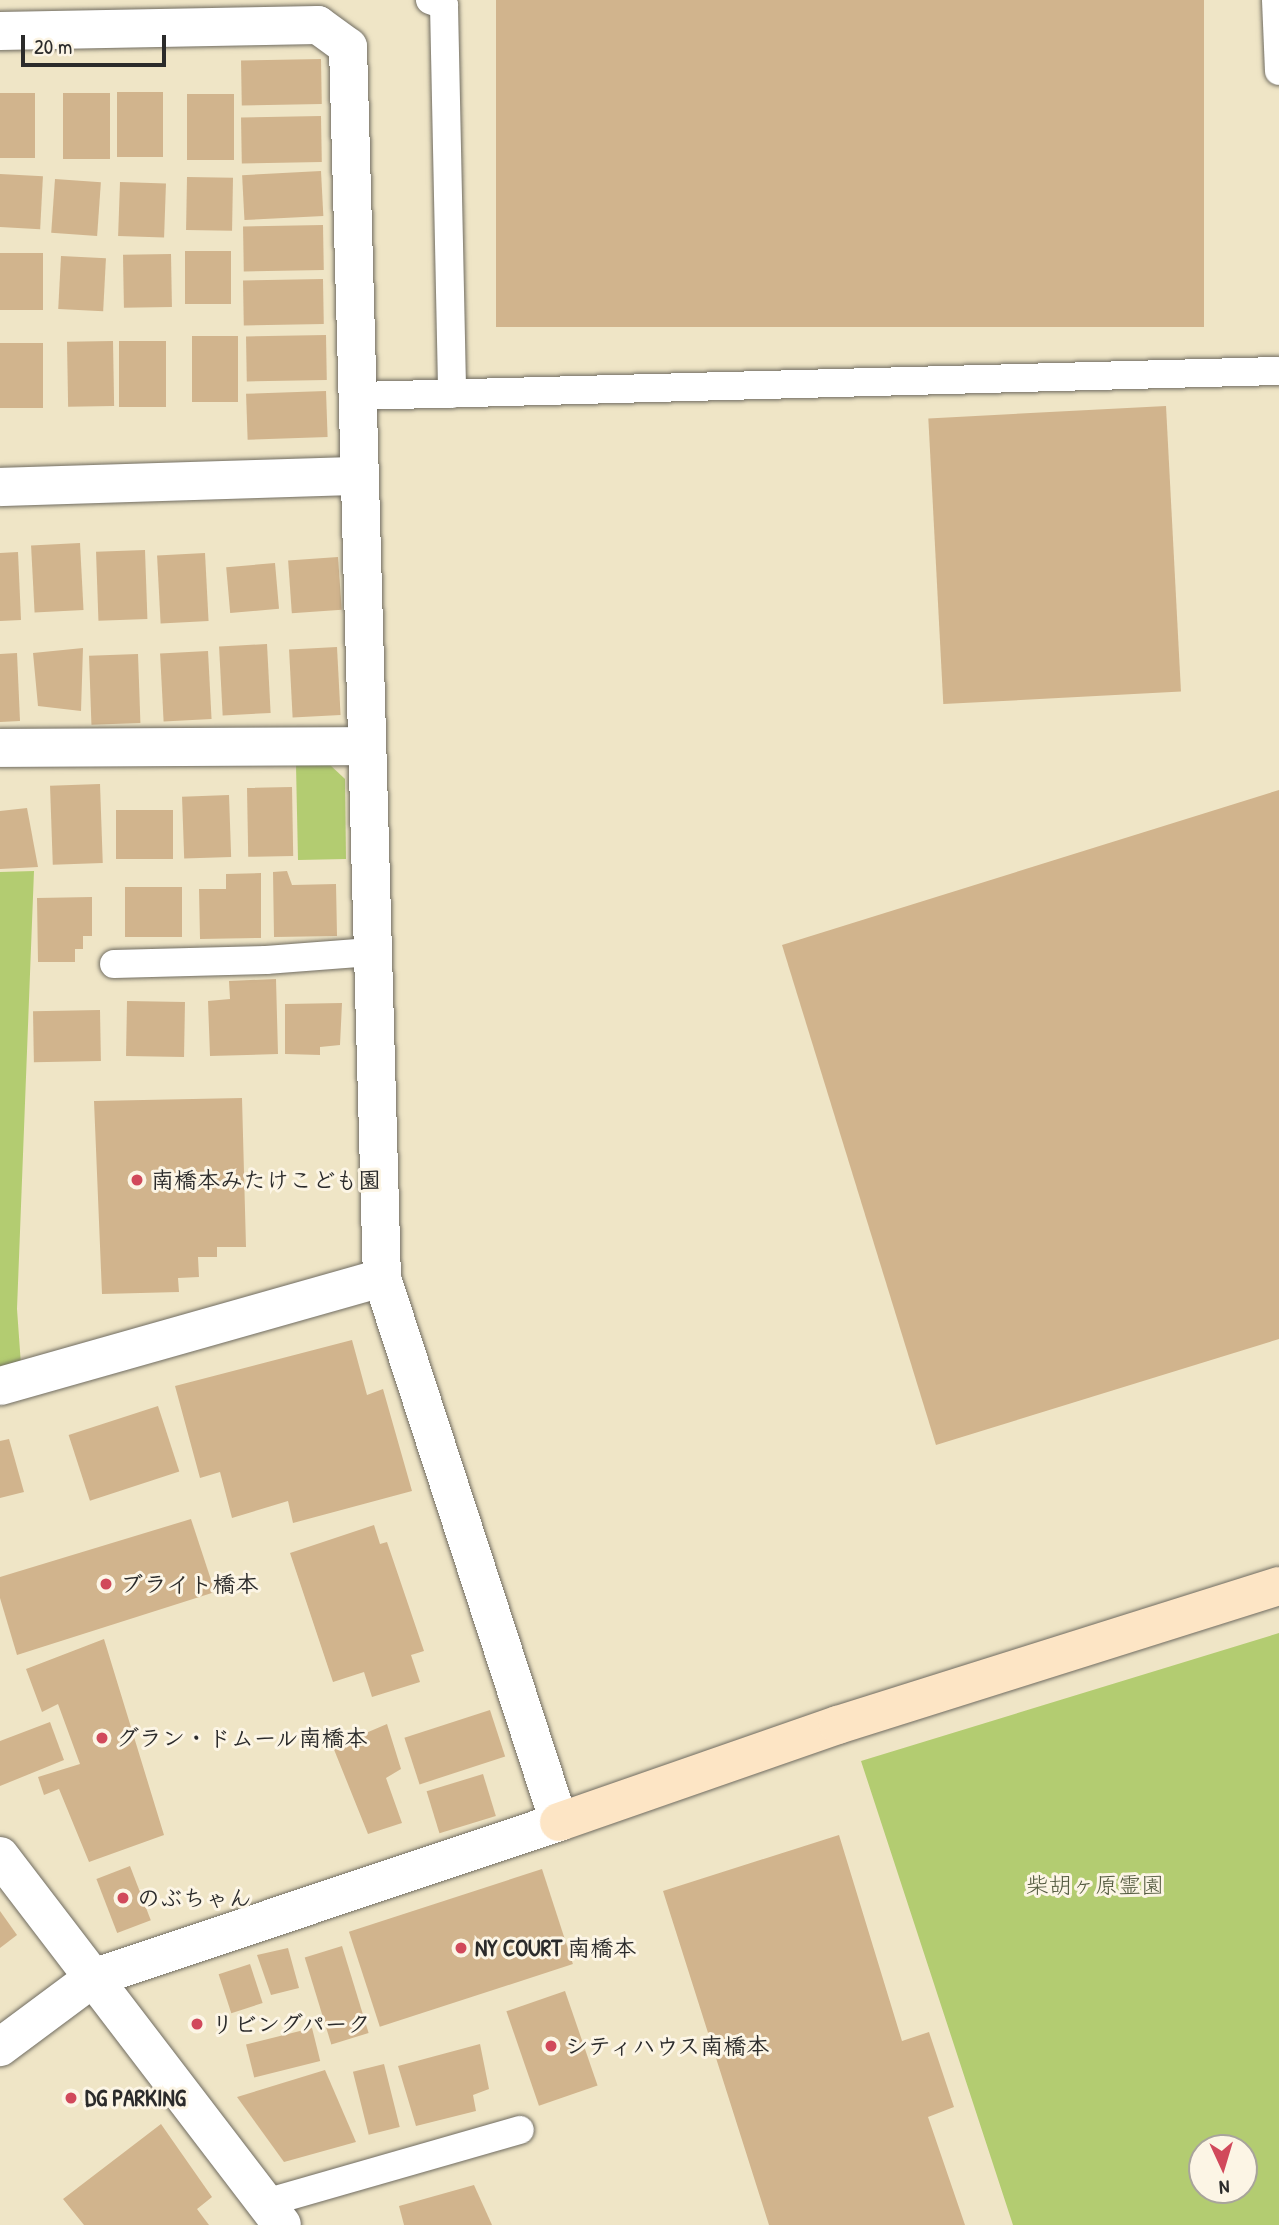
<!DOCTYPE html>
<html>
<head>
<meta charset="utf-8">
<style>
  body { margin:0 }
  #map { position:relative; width:1279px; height:2225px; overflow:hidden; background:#efe5c6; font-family:"Patrick Hand","Klee One",sans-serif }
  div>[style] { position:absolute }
  .green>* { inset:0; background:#b3cc71 }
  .building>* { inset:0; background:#d1b48d; transform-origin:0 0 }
  .roads { filter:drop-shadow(0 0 2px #706c61) drop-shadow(0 0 2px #706c61) }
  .lane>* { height:28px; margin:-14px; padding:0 14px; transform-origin:14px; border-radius:14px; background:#fff }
  .street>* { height:38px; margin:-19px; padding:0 19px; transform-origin:19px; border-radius:19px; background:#fff }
  .secondary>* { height:38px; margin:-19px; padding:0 19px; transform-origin:19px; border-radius:19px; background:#fde5c5 }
  .dots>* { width:19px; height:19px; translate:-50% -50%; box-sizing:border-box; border:4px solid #fcf5e5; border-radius:50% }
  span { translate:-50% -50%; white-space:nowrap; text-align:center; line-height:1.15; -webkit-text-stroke:6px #fcf5e5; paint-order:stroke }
  .poi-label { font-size:23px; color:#2b2b2b; font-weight:700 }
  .left { translate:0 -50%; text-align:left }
  .park-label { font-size:23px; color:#545b40 }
  .north { position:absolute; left:1188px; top:2134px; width:70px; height:70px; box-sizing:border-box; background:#fcf5e5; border:2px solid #a8a49b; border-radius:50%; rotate:176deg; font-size:19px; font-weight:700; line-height:28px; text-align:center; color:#2b2b2b }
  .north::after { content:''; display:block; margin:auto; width:24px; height:32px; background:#d1495b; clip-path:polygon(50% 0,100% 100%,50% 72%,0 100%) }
  .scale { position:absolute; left:21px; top:35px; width:145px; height:32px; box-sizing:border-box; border:4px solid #2b2b2b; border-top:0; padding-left:9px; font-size:21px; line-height:24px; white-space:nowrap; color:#2b2b2b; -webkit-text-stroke:5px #fcf5e5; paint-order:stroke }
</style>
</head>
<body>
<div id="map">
  <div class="green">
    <div style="clip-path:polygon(329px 764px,345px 779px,346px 859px,298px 860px,296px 765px)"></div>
    <div style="clip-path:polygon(34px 871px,17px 1309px,21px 1365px,0 1371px,0 872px)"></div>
    <div style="clip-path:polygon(evenodd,1279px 1633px,1279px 2225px,1013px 2225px,861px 1761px,1279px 1633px,1202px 2148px,1244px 2148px,1244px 2190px,1202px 2190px,1202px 2148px)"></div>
  </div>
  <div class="building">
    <div style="left:496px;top:0;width:708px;height:327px"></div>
    <div style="left:321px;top:59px;width:45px;height:80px;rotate:89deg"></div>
    <div style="left:163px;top:92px;width:65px;height:46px;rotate:90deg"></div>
    <div style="left:0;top:93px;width:35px;height:65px"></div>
    <div style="left:63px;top:93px;width:47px;height:66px"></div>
    <div style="left:187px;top:94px;width:47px;height:66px"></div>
    <div style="left:321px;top:116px;width:46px;height:80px;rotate:89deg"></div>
    <div style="left:321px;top:171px;width:45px;height:79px;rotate:87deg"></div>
    <div style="left:0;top:174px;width:43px;height:53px;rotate:3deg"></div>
    <div style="left:187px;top:177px;width:46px;height:53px;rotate:1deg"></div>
    <div style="left:55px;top:179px;width:46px;height:54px;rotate:4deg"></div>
    <div style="left:120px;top:182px;width:46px;height:54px;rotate:2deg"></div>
    <div style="left:323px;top:225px;width:45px;height:80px;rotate:89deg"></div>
    <div style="left:231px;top:251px;width:53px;height:46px;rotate:90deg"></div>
    <div style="left:0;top:253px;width:43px;height:57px"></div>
    <div style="left:171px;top:254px;width:53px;height:48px;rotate:89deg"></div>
    <div style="left:61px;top:256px;width:45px;height:53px;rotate:3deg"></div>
    <div style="left:323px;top:279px;width:45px;height:80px;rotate:89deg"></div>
    <div style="left:326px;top:335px;width:45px;height:80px;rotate:89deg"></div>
    <div style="left:192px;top:336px;width:46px;height:66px"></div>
    <div style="left:113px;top:341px;width:65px;height:46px;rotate:89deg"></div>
    <div style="left:166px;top:341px;width:66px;height:47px;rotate:90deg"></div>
    <div style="left:0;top:343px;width:43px;height:65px"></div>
    <div style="left:326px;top:391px;width:46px;height:80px;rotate:88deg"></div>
    <div style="left:1166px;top:406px;width:286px;height:238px;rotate:87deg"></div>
    <div style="left:80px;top:543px;width:67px;height:49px;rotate:87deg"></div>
    <div style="left:145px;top:550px;width:69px;height:49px;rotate:88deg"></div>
    <div style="clip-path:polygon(18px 552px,21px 620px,0 621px,0 553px)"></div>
    <div style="left:205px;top:553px;width:68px;height:48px;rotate:87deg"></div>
    <div style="left:338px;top:557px;width:53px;height:50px;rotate:86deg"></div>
    <div style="left:275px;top:563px;width:46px;height:49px;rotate:85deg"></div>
    <div style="left:267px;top:644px;width:69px;height:48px;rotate:87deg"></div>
    <div style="left:337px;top:647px;width:68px;height:48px;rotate:87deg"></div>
    <div style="clip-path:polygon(83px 648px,81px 711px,38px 706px,33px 653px)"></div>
    <div style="left:208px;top:651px;width:68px;height:48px;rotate:87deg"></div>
    <div style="clip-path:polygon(17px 653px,20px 721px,0 722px,0 654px)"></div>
    <div style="left:138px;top:654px;width:69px;height:49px;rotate:88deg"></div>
    <div style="left:100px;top:784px;width:79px;height:50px;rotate:88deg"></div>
    <div style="left:292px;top:787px;width:69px;height:45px;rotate:89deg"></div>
    <div style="clip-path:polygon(1279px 790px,1279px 1339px,936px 1445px,782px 945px)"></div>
    <div style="left:229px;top:795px;width:62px;height:47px;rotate:88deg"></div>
    <div style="clip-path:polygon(27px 808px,38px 867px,0 869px,0 811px)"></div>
    <div style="left:173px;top:810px;width:49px;height:57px;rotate:90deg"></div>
    <div style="clip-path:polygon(287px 871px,292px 885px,336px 884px,337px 936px,274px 937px,273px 872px)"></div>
    <div style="clip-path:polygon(261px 873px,261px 938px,200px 939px,199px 889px,226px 889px,226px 874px)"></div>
    <div style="left:182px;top:887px;width:50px;height:57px;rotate:90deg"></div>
    <div style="clip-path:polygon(92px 897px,92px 936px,83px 936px,83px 949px,75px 949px,75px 962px,38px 962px,37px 898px)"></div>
    <div style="clip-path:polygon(276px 979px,278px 1054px,210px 1056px,208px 1001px,230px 999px,229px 981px)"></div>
    <div style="left:127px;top:1001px;width:58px;height:55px;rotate:1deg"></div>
    <div style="clip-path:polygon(342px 1003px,340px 1045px,320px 1047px,320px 1055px,285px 1054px,285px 1004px)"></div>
    <div style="left:100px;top:1010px;width:51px;height:67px;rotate:89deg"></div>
    <div style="clip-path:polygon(242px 1098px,246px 1247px,217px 1247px,217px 1257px,198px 1257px,199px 1277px,178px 1278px,179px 1292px,102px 1294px,94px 1101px)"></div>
    <div style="clip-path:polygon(352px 1340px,367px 1395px,383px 1389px,412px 1491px,293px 1523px,288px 1501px,232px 1518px,220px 1472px,200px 1478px,175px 1386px)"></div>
    <div style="left:158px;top:1406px;width:69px;height:94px;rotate:72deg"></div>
    <div style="clip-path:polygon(9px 1439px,24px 1492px,0 1498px,0 1441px)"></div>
    <div style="clip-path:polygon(191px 1519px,215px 1592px,17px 1655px,0 1598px,0 1577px)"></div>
    <div style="clip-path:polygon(374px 1525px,380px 1544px,387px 1542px,424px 1651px,411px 1655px,420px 1682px,372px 1697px,364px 1672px,333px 1682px,290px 1553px)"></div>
    <div style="clip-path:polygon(104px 1639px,164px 1835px,89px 1862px,59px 1789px,44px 1795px,38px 1777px,80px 1764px,58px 1704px,42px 1712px,26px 1669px)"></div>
    <div style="left:490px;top:1710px;width:49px;height:90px;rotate:72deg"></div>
    <div style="clip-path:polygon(50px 1722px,64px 1760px,0 1786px,0 1741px)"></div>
    <div style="clip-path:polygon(387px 1724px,401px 1769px,386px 1778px,402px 1823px,368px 1834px,333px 1747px)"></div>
    <div style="left:483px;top:1774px;width:44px;height:59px;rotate:73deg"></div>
    <div style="clip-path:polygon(839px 1835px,902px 2041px,929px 2032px,954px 2107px,928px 2117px,965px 2225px,769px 2225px,663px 1891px)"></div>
    <div style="left:130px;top:1866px;width:58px;height:36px;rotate:69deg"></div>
    <div style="left:542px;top:1869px;width:100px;height:203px;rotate:72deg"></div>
    <div style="clip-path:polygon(0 1911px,17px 1935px,0 1948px)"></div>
    <div style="left:342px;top:1946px;width:91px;height:39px;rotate:73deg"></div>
    <div style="clip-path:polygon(288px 1948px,299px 1988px,271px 1995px,257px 1955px)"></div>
    <div style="left:250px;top:1964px;width:41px;height:33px;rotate:72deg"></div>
    <div style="left:565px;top:1991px;width:100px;height:62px;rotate:71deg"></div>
    <div style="left:312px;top:2028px;width:34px;height:68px;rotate:76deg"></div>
    <div style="clip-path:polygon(480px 2044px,489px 2089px,473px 2095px,476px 2111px,416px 2126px,398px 2066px)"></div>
    <div style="left:384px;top:2064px;width:65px;height:32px;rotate:76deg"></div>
    <div style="clip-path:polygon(325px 2070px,356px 2142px,284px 2162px,237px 2097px)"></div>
    <div style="clip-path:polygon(161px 2124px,212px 2197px,197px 2209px,209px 2225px,84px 2225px,63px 2199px)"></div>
    <div style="clip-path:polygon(474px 2185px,492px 2225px,404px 2225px,399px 2206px)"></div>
  </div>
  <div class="roads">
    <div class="lane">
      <div style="left:430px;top:0;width:15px;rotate:20deg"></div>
      <div style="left:444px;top:5px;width:389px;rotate:88.8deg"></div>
      <div style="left:1276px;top:0;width:71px;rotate:87.6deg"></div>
      <div style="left:359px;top:396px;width:920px;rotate:-1.56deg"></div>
      <div style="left:114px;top:964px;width:152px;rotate:-1.5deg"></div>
      <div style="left:266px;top:960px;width:105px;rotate:-4.4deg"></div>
      <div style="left:265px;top:2203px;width:265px;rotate:-16deg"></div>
    </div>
    <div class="street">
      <div style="left:0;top:31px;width:318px;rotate:-1.1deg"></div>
      <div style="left:318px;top:25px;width:37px;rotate:36deg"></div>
      <div style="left:348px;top:47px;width:1231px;rotate:88.42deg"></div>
      <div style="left:382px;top:1278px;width:572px;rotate:71.98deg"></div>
      <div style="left:559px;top:1822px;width:491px;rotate:161.5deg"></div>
      <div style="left:93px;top:1978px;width:116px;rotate:143.4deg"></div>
      <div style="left:0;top:487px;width:358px;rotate:-1.8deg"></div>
      <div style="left:0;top:748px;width:365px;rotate:-0.3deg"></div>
      <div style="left:0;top:1386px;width:397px;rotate:-15.8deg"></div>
      <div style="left:0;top:1856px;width:464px;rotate:52.6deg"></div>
    </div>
    <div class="secondary">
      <div style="left:559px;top:1822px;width:295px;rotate:-19.2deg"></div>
      <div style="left:838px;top:1725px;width:462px;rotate:-17.5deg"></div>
    </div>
  </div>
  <div class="dots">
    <div style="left:137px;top:1180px;background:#d1495b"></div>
    <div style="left:106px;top:1584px;background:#d1495b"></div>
    <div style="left:102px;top:1738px;background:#d1495b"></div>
    <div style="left:123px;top:1898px;background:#d1495b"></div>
    <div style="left:461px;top:1948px;background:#d1495b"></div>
    <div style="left:197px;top:2024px;background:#d1495b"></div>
    <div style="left:551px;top:2046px;background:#d1495b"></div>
    <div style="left:71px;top:2098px;background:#d1495b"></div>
  </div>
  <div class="poi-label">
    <span class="left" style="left:151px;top:1180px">南橋本みたけこども園</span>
    <span class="left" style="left:120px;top:1584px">ブライト橋本</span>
    <span class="left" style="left:116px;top:1738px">グラン・ドムール南橋本</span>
    <span class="left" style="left:137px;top:1898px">のぶちゃん</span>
    <span class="left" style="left:475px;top:1948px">NY COURT 南橋本</span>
    <span class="left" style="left:211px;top:2024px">リビングパーク</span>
    <span class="left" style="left:565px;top:2046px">シティハウス南橋本</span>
    <span class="left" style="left:85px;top:2098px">DG PARKING</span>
  </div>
  <div class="park-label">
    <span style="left:1095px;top:1885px">柴胡ヶ原霊園</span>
  </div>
  <div class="north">N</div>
  <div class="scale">20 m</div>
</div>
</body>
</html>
